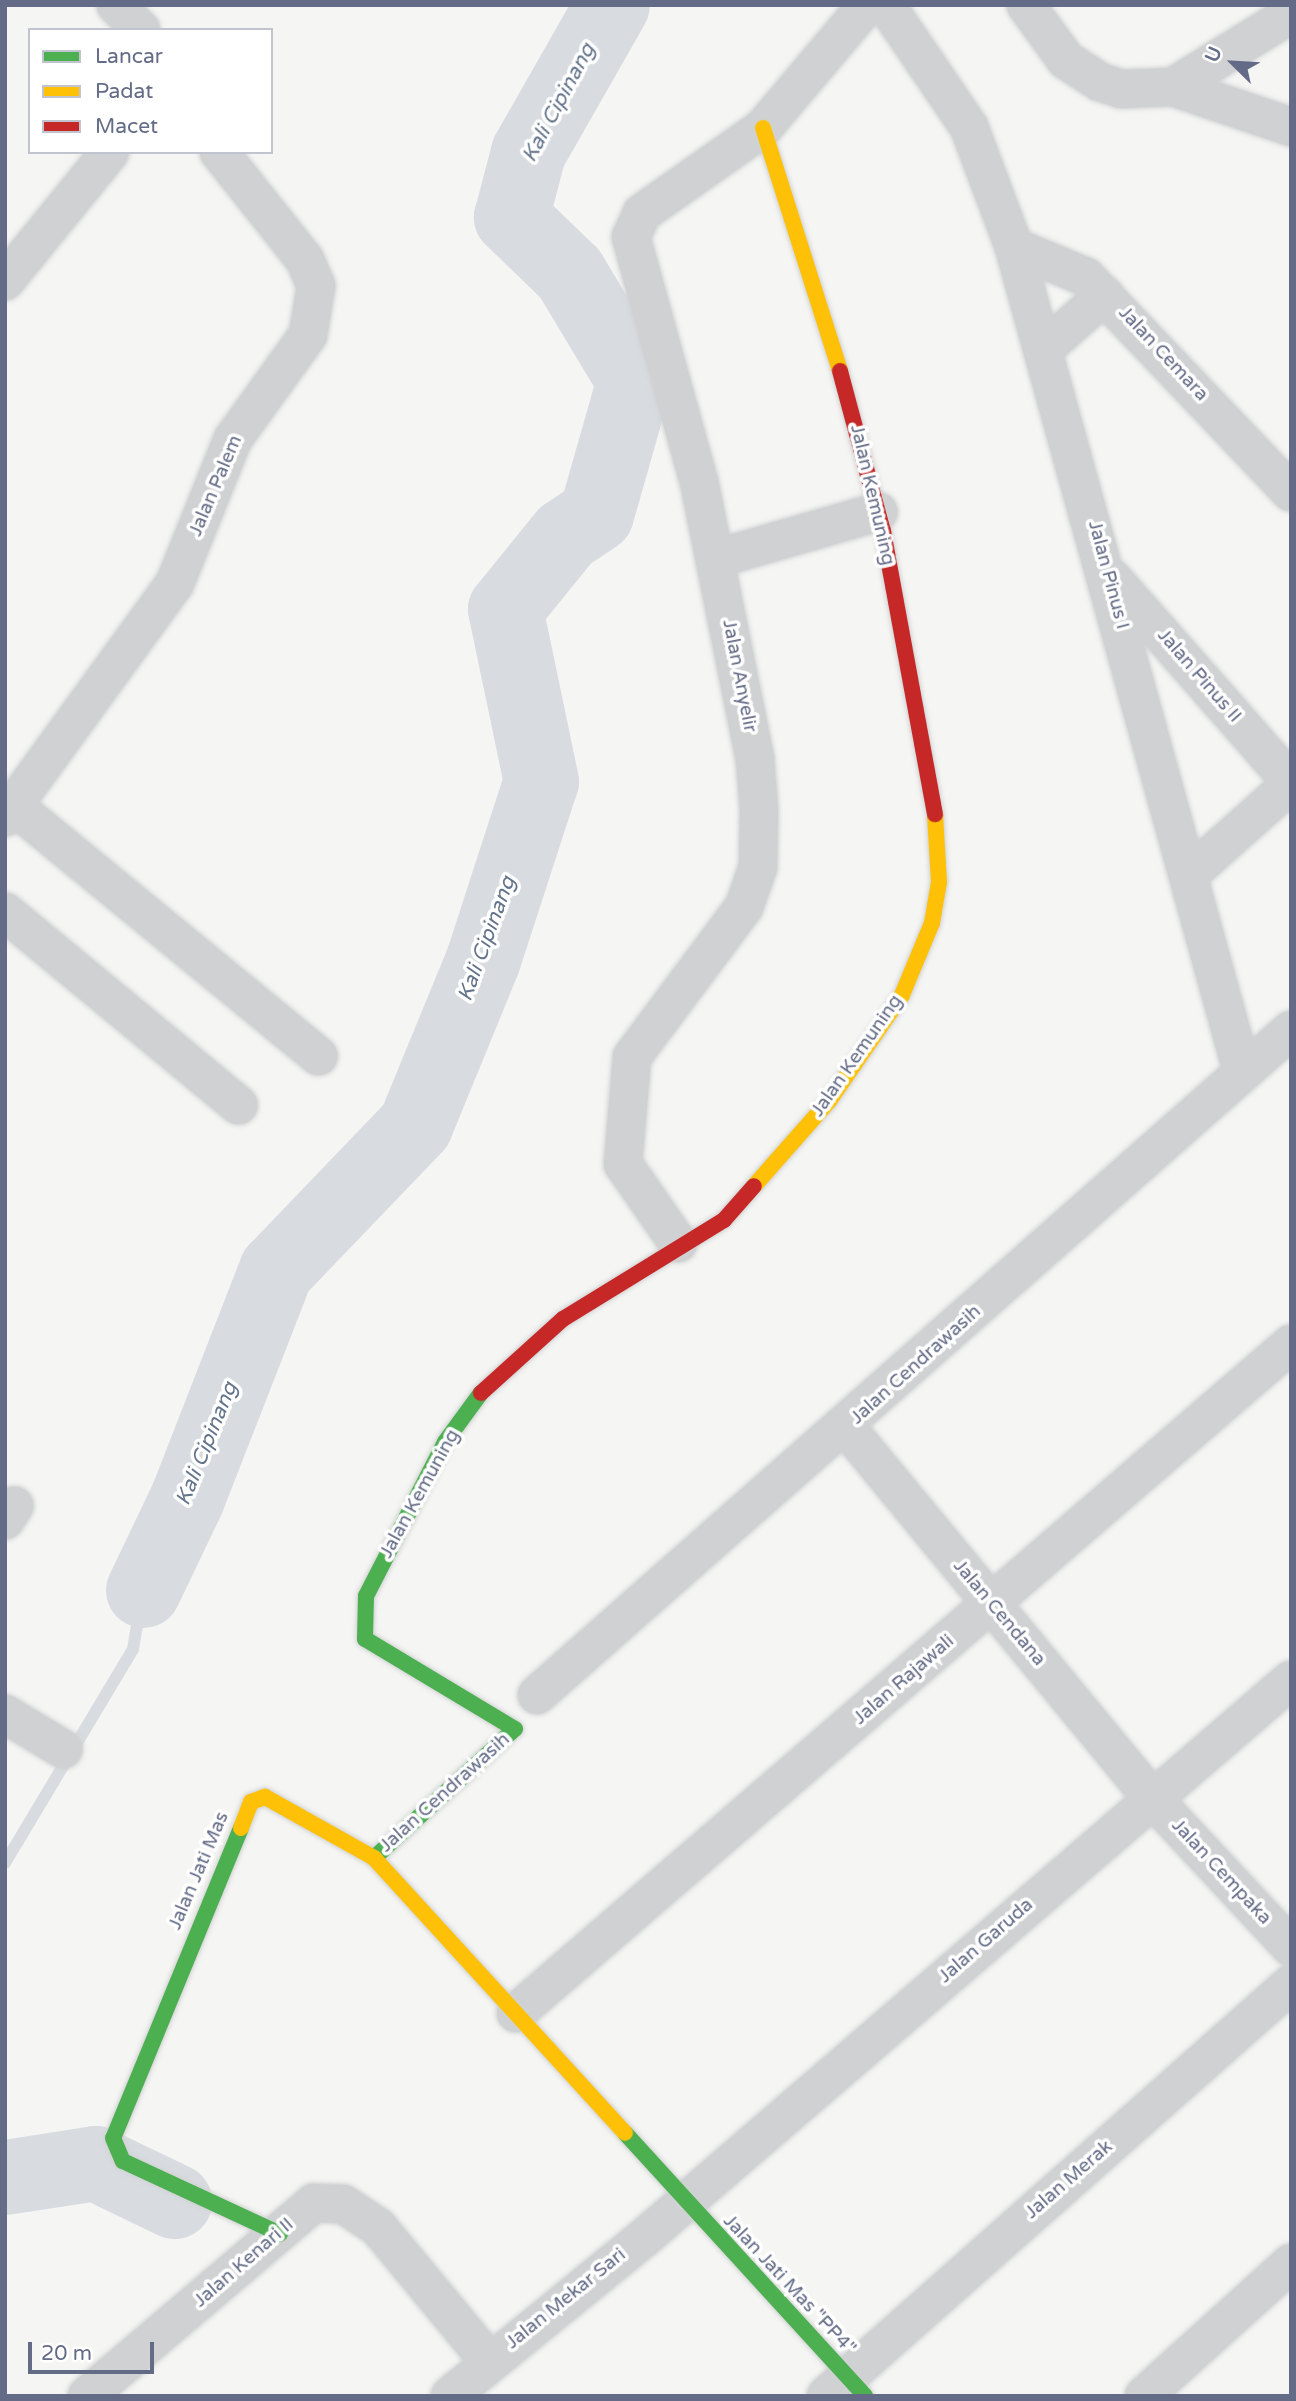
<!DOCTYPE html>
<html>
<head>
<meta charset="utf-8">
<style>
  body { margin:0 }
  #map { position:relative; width:1296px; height:2401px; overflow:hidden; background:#f5f6f3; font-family:"Varela Round",sans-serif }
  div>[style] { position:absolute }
  .stream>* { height:12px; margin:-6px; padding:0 6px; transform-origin:6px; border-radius:6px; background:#d8dce0 }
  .river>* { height:75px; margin:-37.5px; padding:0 37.5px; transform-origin:37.5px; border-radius:37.5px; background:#d8dce0 }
  .roads { filter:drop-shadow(0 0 2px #d1d2d4) drop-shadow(0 0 2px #d1d2d4) }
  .street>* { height:38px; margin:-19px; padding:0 19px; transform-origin:19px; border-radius:19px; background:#d0d1d2 }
  .fast>* { height:16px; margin:-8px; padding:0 8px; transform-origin:8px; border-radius:8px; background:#4caf50 }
  .slow>* { height:16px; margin:-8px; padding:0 8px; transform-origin:8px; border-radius:8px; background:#ffc107 }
  .jam>* { height:16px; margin:-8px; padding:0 8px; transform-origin:8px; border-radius:8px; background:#c62828 }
  span { translate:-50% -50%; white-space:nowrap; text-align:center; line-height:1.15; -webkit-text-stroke:7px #fff; paint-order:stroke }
  .street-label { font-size:19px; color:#636b86 }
  .water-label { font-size:21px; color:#63738a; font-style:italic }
  .frame { position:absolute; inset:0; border:7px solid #636b86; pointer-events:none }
  .legend { position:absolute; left:28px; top:28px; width:245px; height:126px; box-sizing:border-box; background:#fff; border:2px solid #c1c4cf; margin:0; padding:9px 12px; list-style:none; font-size:21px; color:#636b86 }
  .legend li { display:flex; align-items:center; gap:14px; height:35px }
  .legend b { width:35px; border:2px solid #c1c4cf }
  .north { position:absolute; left:1198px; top:28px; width:70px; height:70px; -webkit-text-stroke:5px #fff; paint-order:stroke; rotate:294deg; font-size:19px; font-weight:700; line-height:28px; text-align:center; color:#636b86 }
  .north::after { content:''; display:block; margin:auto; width:24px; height:32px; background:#636b86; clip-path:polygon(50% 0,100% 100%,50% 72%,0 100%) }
  .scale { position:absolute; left:28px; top:2342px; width:126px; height:32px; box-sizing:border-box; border:4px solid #636b86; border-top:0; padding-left:9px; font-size:21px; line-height:24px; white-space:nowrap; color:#636b86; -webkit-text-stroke:5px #fff; paint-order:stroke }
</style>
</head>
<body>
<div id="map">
  <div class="stream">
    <div style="left:5px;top:1863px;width:249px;rotate:-59.1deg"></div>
    <div style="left:133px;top:1649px;width:60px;rotate:-80.4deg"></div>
  </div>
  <div class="river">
    <div style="left:143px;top:1590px;width:102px;rotate:-64.4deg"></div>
    <div style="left:187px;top:1498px;width:245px;rotate:-68.7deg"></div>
    <div style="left:276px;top:1270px;width:201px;rotate:-46.2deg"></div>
    <div style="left:415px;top:1125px;width:179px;rotate:-67.7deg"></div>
    <div style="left:483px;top:959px;width:187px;rotate:-72deg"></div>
    <div style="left:541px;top:781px;width:176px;rotate:-101.8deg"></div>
    <div style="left:505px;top:609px;width:95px;rotate:-51deg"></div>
    <div style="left:565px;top:535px;width:37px;rotate:-34deg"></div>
    <div style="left:596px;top:514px;width:138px;rotate:-74.1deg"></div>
    <div style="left:634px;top:381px;width:126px;rotate:-121deg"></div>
    <div style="left:569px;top:273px;width:81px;rotate:-136deg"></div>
    <div style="left:511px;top:217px;width:67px;rotate:-75.3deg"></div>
    <div style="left:528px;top:152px;width:169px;rotate:-60.3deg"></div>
    <div style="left:5px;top:2177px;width:91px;rotate:-8.8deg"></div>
    <div style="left:95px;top:2163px;width:88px;rotate:25.7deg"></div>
  </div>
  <div class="roads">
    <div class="street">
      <div style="left:116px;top:5px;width:35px;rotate:45deg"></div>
      <div style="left:886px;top:5px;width:148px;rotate:55.8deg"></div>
      <div style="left:969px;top:127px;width:128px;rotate:69.4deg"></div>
      <div style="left:1014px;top:247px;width:855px;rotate:74.53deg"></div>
      <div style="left:1026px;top:5px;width:68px;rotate:54deg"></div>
      <div style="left:1066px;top:60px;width:40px;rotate:32.9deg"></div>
      <div style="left:1100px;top:82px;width:22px;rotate:18deg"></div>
      <div style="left:1121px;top:89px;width:52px;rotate:-2.2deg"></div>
      <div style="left:1173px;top:87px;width:125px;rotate:18.7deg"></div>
      <div style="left:1173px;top:87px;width:139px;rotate:-31.7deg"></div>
      <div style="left:1014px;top:247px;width:78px;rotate:22.6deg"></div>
      <div style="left:1086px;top:277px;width:297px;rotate:46.4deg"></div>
      <div style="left:5px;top:281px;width:166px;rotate:-50.9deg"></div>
      <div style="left:1044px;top:349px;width:81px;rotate:-41.5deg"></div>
      <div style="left:715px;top:559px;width:170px;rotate:-16.1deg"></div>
      <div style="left:1112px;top:578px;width:271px;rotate:48.7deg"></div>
      <div style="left:14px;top:806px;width:394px;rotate:39.4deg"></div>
      <div style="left:5px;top:817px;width:289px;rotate:-54deg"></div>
      <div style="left:175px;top:583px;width:155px;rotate:-68.1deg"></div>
      <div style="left:233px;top:439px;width:128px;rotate:-54.2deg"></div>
      <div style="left:308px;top:335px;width:50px;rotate:-80.7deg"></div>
      <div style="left:316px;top:286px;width:28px;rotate:-113deg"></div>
      <div style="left:305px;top:260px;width:138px;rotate:-128.5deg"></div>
      <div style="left:1191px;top:873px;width:134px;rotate:-41.7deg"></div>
      <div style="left:5px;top:912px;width:303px;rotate:39.6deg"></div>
      <div style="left:678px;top:1243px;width:96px;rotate:-124.8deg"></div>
      <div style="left:623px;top:1164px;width:107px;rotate:-85.2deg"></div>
      <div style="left:632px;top:1057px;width:187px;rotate:-53.3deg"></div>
      <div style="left:744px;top:907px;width:42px;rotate:-70.7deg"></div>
      <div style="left:758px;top:867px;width:58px;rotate:-89deg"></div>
      <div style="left:759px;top:809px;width:50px;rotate:-94.6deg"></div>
      <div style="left:755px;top:759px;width:283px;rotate:-101.4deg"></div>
      <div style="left:699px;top:482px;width:254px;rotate:-105.5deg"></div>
      <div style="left:631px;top:237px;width:26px;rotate:-65deg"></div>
      <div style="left:642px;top:213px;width:148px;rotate:-35.1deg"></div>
      <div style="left:763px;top:128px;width:161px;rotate:-49.8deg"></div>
      <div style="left:846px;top:1427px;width:481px;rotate:50.5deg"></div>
      <div style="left:1152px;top:1798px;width:204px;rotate:47deg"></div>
      <div style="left:5px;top:1520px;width:17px;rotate:-57deg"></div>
      <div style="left:537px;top:1695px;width:1005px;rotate:-41.41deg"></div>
      <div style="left:5px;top:1714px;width:68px;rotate:31.1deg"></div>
      <div style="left:516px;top:2013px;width:1024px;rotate:-40.8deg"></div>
      <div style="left:87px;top:2396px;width:298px;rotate:-40.4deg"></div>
      <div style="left:314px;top:2203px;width:29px;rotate:2deg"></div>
      <div style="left:343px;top:2204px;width:42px;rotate:33.3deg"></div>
      <div style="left:378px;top:2227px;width:174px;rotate:50.4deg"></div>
      <div style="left:450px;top:2396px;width:252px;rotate:-39.2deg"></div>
      <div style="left:645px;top:2237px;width:853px;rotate:-40.77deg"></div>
      <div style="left:826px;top:2396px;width:621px;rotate:-41.54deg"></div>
      <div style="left:1144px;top:2396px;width:198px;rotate:-42.1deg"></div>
    </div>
    <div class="fast">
      <div style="left:241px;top:1828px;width:335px;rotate:112.4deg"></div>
      <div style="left:113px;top:2138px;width:25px;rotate:67deg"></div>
      <div style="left:123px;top:2161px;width:173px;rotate:24.9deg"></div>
      <div style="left:374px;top:1858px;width:191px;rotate:-42.5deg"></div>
      <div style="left:515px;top:1729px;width:175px;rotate:-149deg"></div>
      <div style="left:365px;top:1639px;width:43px;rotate:-88.7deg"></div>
      <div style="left:366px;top:1596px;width:173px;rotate:-62.8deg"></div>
      <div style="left:445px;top:1442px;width:61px;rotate:-53.7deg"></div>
      <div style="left:625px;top:2133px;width:356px;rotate:47.6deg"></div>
    </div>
    <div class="slow">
      <div style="left:763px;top:128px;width:255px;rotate:72.4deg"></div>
      <div style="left:754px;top:1186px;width:113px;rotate:-48.6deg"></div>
      <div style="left:829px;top:1101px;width:129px;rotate:-55.4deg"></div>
      <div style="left:902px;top:995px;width:78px;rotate:-67.4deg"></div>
      <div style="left:932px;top:923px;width:42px;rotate:-80.3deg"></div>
      <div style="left:939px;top:882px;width:68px;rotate:-93.4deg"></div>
      <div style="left:241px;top:1828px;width:28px;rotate:-69deg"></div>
      <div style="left:251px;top:1802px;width:15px;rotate:-20deg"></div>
      <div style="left:265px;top:1797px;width:125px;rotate:29.2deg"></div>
      <div style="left:374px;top:1858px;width:372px;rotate:47.6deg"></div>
    </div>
    <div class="jam">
      <div style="left:840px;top:371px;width:166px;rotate:75deg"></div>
      <div style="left:883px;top:531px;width:288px;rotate:79.6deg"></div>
      <div style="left:481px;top:1393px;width:110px;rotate:-42.1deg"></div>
      <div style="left:563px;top:1319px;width:189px;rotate:-31.6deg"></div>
      <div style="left:724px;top:1220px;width:45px;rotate:-48.6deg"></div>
    </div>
  </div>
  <div class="street-label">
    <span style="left:1163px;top:354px;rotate:47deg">Jalan Cemara</span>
    <span style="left:216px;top:486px;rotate:-67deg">Jalan Palem</span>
    <span style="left:872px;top:495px;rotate:77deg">Jalan Kemuning</span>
    <span style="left:1108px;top:575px;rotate:75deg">Jalan Pinus I</span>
    <span style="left:739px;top:676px;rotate:79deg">Jalan Anyelir</span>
    <span style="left:1199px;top:676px;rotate:49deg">Jalan Pinus II</span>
    <span style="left:857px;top:1056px;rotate:-55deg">Jalan Kemuning</span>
    <span style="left:916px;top:1365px;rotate:-42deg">Jalan Cendrawasih</span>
    <span style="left:420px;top:1494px;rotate:-61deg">Jalan Kemuning</span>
    <span style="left:999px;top:1613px;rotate:50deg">Jalan Cendana</span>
    <span style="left:904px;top:1680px;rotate:-41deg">Jalan Rajawali</span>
    <span style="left:445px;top:1793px;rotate:-42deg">Jalan Cendrawasih</span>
    <span style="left:199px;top:1871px;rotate:-67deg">Jalan Jati Mas</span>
    <span style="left:1221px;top:1872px;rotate:47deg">Jalan Cempaka</span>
    <span style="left:986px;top:1941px;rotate:-41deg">Jalan Garuda</span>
    <span style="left:1069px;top:2180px;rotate:-41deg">Jalan Merak</span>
    <span style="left:244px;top:2263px;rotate:-41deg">Jalan Kenari II</span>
    <span style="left:789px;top:2285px;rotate:47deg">Jalan Jati Mas "PP4"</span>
    <span style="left:566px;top:2299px;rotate:-39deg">Jalan Mekar Sari</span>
  </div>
  <div class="water-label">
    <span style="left:559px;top:103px;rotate:-62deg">Kali Cipinang</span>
    <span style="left:487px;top:939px;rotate:-70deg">Kali Cipinang</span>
    <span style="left:207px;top:1444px;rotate:-68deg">Kali Cipinang</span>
  </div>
  <div class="frame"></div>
  <ul class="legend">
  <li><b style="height:9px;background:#4caf50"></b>Lancar</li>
  <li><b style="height:9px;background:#ffc107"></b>Padat</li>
  <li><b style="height:9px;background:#c62828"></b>Macet</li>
  </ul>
  <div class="north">U</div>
  <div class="scale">20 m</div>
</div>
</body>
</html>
